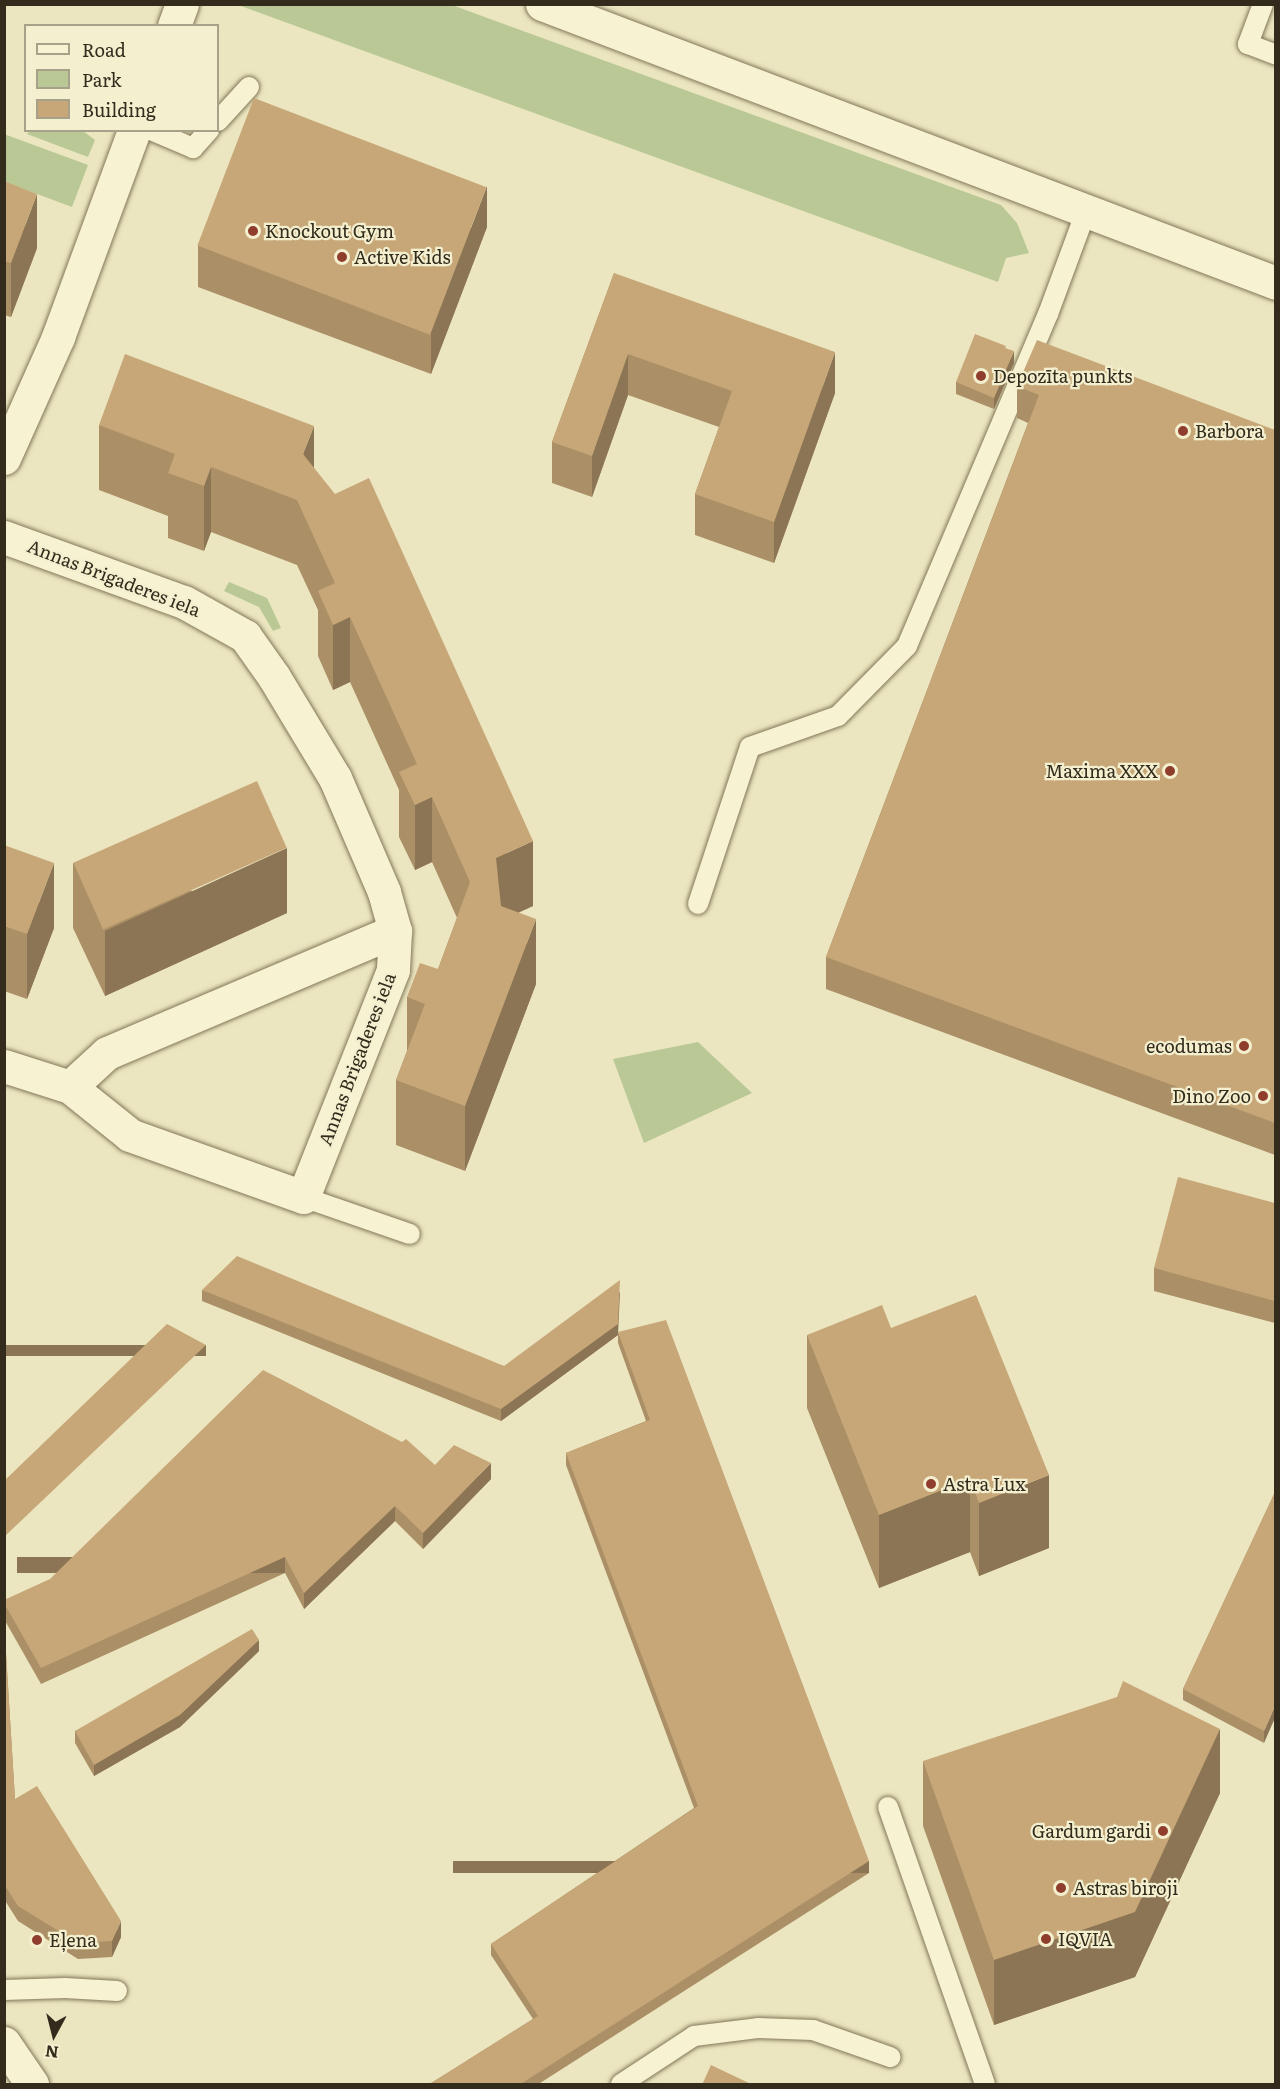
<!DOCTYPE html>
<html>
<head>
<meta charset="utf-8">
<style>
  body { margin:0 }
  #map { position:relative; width:1280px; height:2089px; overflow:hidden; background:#ebe6c0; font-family:Literata,serif }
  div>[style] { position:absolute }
  .green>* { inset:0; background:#b9c895 }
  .roads { filter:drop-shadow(0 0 2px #837759) drop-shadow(0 0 2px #837759) }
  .service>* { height:20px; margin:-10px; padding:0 10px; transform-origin:10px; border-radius:10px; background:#f7f2d2 }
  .minor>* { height:33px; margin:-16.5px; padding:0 16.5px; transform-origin:16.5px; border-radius:16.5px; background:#f7f2d2 }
  .wall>* { inset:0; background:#ab9067 }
  .shaded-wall>* { inset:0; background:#8b7554; transform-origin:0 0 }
  .building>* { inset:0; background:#c7a778; transform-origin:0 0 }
  .dots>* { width:16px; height:16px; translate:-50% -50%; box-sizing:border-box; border:3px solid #f3efcf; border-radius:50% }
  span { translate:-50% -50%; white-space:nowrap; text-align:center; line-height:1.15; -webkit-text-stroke:4.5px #f3efcf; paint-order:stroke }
  .poi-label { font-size:18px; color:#332c1d }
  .left { translate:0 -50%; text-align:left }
  .right { translate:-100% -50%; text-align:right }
  .street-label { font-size:18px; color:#332c1d }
  .frame { position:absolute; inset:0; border:6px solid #332c1d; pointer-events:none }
  .legend { position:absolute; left:24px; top:24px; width:195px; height:108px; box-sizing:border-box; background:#f3efcf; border:2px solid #a6a188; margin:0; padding:8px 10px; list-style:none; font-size:18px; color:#332c1d }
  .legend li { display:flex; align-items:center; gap:12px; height:30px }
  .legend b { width:30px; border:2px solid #a6a188 }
  .north { position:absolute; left:24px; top:2005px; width:60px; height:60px; -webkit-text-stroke:4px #f3efcf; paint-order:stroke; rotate:187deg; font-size:16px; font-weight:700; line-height:24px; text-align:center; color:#332c1d }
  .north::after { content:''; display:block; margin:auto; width:21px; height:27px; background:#332c1d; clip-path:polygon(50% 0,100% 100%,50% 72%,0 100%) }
</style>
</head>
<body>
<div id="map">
  <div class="green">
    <div style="clip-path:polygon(238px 5px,452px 5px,1001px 205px,1017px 223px,1029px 253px,1006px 258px,998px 282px)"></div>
    <div style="clip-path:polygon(30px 131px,83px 131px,95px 140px,88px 157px,27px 134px)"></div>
    <div style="clip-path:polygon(4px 134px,88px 165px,72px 207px,5px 182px)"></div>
    <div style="clip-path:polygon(229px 582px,267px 598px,281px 628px,273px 631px,259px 607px,224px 591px)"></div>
    <div style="clip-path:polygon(698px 1042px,752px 1093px,644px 1143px,613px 1059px)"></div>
  </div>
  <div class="roads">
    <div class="service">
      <div style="left:1263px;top:4px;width:43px;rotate:110.6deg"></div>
      <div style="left:1248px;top:44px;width:30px;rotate:21deg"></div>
      <div style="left:218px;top:121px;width:46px;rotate:-47.6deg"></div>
      <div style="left:151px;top:130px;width:46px;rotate:23.2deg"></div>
      <div style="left:193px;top:148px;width:24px;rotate:-48deg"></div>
      <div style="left:698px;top:904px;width:165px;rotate:-71.7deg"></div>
      <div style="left:750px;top:747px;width:93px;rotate:-19.4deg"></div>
      <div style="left:838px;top:716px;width:98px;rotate:-45.4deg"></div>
      <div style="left:907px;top:646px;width:361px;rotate:-67deg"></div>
      <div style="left:1048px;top:314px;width:110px;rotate:-69.7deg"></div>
      <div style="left:303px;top:1197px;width:113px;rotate:19.1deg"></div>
      <div style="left:888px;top:1807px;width:293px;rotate:70.7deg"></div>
      <div style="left:4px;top:1990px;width:61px;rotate:-1.9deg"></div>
      <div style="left:65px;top:1988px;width:52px;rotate:3.3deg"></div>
      <div style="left:621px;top:2084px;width:87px;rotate:-33.3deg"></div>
      <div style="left:694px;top:2036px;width:64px;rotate:-7.1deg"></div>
      <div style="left:758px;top:2028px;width:55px;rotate:2.1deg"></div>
      <div style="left:813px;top:2030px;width:82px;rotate:19.3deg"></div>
    </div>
    <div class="minor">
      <div style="left:542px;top:4px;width:785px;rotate:20.81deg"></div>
      <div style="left:174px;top:26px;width:23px;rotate:-70deg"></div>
      <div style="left:4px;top:458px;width:133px;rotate:-65.9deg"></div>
      <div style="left:58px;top:337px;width:221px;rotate:-69.8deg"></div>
      <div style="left:4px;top:537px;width:191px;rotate:19.9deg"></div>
      <div style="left:184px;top:602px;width:70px;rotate:29.1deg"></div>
      <div style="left:245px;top:636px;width:50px;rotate:54.7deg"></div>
      <div style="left:274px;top:677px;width:118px;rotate:58.9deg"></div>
      <div style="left:335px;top:778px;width:124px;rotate:66.7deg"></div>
      <div style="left:384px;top:892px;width:41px;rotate:74.2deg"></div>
      <div style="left:395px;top:931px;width:39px;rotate:93deg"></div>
      <div style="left:393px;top:970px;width:244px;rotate:111.6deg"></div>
      <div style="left:303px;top:1197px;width:184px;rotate:-160.3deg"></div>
      <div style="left:130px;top:1135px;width:77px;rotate:-141.3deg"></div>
      <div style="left:70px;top:1087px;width:69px;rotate:-162.3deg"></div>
      <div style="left:70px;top:1087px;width:50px;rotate:-42.6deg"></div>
      <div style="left:107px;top:1053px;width:313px;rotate:-23deg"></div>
      <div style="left:4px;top:2043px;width:50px;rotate:55.7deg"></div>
    </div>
  </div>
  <div class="wall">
    <div style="clip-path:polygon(4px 181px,37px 248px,11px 317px,4px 315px)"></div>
    <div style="clip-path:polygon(487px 227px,431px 374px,198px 287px,198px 246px)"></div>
    <div style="clip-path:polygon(614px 273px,835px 393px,774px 563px,695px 535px,695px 494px,719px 427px,628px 395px,592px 497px,552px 483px,552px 442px)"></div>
    <div style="clip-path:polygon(1006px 348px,1014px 363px,994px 409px,956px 394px,956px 382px)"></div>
    <div style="clip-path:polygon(1017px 386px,1275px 430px,1275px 1155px,826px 989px,826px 957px,1028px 423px,1017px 418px)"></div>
    <div style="clip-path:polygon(99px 425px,314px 468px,533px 906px,519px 912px,536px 984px,465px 1171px,396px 1145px,396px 1080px,407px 1051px,407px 997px,438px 969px,457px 918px,432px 862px,415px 870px,399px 837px,399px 790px,350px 682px,333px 690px,318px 656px,318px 610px,297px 565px,211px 532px,204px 551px,168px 538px,168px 516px,99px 490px)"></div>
    <div style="clip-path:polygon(4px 845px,54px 928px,27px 999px,4px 991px)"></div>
    <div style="clip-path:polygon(73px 863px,287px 913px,105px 996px,73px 928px)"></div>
    <div style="clip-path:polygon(1275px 1203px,1275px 1323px,1154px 1291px,1154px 1268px)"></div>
    <div style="clip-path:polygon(202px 1290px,504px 1366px,618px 1332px,869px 1873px,537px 2085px,428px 2085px,533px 2019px,491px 1955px,491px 1944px,694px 1808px,566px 1465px,566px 1453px,646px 1421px,618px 1343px,618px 1335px,501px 1421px,202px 1301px)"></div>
    <div style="clip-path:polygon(891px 1328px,1049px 1548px,979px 1576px,970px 1552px,879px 1588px,807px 1408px,807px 1335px)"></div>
    <div style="clip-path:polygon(435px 1465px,491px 1479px,423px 1549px,395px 1521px,304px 1609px,285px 1573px,41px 1684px,4px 1619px,4px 1600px)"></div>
    <div style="clip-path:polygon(1275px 1492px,1264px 1743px,1183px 1700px,1183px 1689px)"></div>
    <div style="clip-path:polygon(4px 1621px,15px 1799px,121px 1937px,112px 1957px,78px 1959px,18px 1921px,4px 1899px)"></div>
    <div style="clip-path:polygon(259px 1651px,180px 1727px,94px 1776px,75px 1743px,75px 1731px)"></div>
    <div style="clip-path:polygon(923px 1761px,1220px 1793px,1135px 1977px,994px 2025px,923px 1826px)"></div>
  </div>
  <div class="shaded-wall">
    <div style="clip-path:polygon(487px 186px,487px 227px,431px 374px,431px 333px)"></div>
    <div style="clip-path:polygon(37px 194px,37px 248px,11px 317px,11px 263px)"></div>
    <div style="clip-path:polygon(1014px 351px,1014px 363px,994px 409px,994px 398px)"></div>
    <div style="clip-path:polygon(835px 352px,835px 393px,774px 563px,774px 522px)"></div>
    <div style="clip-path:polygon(628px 354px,628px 395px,592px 497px,592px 456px)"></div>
    <div style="clip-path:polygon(314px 426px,314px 491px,303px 454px)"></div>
    <div style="clip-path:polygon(211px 467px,211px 532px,204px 551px,204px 486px)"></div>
    <div style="clip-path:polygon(350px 617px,350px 682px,333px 690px,333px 625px)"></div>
    <div style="clip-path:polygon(432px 797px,432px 862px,415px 870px,415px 805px)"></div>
    <div style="clip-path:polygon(533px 841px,533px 906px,496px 923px,496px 858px)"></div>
    <div style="clip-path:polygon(287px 848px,287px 913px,105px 996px,105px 931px)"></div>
    <div style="clip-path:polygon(54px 863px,54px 928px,27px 999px,27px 934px)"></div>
    <div style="clip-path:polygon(536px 919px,536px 984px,465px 1171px,465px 1106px)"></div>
    <div style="clip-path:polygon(620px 1292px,618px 1335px,618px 1332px,618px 1335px,501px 1421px,501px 1409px)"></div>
    <div style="left:206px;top:1345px;width:11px;height:279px;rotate:90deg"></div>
    <div style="clip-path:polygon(491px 1463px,491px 1479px,423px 1549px,423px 1533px)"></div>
    <div style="clip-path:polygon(1049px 1475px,1049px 1548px,979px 1576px,979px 1503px)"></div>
    <div style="clip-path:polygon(970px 1479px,970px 1552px,879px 1588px,879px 1515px)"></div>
    <div style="clip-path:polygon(395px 1506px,395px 1521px,304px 1609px,304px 1593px)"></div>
    <div style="left:285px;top:1557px;width:16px;height:268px;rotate:90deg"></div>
    <div style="clip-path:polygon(259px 1640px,259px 1651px,180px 1727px,94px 1776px,94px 1765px)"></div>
    <div style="clip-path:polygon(1275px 1706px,1275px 1718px,1264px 1743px,1264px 1731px)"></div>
    <div style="clip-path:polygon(1220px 1729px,1220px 1793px,1135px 1977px,994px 2025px,994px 1960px)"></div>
    <div style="left:869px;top:1861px;width:12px;height:416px;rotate:90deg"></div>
    <div style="clip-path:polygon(121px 1921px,121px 1937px,112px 1957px,112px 1941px)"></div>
  </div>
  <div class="building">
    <div style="left:254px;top:98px;width:249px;height:158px;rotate:21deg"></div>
    <div style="clip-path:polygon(4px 181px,37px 194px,11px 263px,4px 261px)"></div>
    <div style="clip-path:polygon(614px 273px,835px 352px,774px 522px,695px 494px,732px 391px,628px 354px,592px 456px,552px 442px)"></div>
    <div style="clip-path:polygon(975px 334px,1006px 346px,1005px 348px,1014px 351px,994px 398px,956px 382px)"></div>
    <div style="clip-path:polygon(1037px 340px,1275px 430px,1275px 1123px,826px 957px,1039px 395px,1017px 386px)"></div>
    <div style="clip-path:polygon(125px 354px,314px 426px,303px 454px,335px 494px,369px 478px,533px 841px,496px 858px,501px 906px,536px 919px,465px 1106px,396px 1080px,425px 1004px,407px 997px,420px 963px,438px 969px,470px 882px,432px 797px,415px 805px,399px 772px,417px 764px,350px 617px,333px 625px,318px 591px,335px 583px,297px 500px,211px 467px,204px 486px,168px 473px,175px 454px,99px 425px)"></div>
    <div style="left:257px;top:781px;width:73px;height:201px;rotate:66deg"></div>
    <div style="clip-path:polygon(4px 845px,54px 863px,27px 934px,4px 926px)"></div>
    <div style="clip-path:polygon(1178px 1177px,1275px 1203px,1275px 1301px,1154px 1268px)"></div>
    <div style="clip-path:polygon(237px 1256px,504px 1366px,620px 1280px,618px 1324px,501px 1409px,202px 1290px)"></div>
    <div style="clip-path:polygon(976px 1295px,1049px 1475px,979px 1503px,970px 1479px,879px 1515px,807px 1335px,882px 1305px,891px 1328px)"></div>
    <div style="clip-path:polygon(666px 1320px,869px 1861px,519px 2085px,428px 2085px,538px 2016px,491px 1944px,698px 1806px,566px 1453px,650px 1420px,618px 1332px)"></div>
    <div style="clip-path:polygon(167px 1324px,206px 1345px,4px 1537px,4px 1481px)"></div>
    <div style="clip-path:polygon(263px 1370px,402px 1442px,406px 1439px,435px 1465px,454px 1445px,491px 1463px,423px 1533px,395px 1506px,304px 1593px,285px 1557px,41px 1668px,4px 1603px,4px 1600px,50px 1579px)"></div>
    <div style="clip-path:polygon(1275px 1492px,1275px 1706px,1264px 1731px,1183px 1689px)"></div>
    <div style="clip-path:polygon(4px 1621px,15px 1799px,37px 1786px,121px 1921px,112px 1941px,78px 1943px,18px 1906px,4px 1884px)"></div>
    <div style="clip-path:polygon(252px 1629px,259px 1640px,180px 1715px,94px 1765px,75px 1731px)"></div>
    <div style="clip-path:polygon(1123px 1681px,1220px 1729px,1135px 1912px,994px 1960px,923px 1761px,1117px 1697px)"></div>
    <div style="clip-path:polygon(711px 2065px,753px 2085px,702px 2085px)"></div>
  </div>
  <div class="dots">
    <div style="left:253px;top:231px;background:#8f3d2c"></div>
    <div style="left:342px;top:257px;background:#8f3d2c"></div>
    <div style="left:981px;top:376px;background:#8f3d2c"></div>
    <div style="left:1183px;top:431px;background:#8f3d2c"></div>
    <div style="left:1170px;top:771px;background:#8f3d2c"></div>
    <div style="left:1244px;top:1046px;background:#8f3d2c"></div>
    <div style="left:1263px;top:1096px;background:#8f3d2c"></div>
    <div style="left:931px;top:1484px;background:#8f3d2c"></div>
    <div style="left:1163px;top:1831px;background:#8f3d2c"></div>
    <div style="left:1061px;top:1888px;background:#8f3d2c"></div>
    <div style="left:1046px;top:1939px;background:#8f3d2c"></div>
    <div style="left:37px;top:1940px;background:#8f3d2c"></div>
  </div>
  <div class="poi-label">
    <span class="left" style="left:265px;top:231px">Knockout Gym</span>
    <span class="left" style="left:354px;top:257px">Active Kids</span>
    <span class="left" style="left:993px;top:376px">Depozīta punkts</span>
    <span class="left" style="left:1195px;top:431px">Barbora</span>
    <span class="right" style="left:1158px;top:771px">Maxima XXX</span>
    <span class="right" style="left:1232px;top:1046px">ecodumas</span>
    <span class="right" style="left:1251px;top:1096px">Dino Zoo</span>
    <span class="left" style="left:943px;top:1484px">Astra Lux</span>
    <span class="right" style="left:1151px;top:1831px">Gardum gardi</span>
    <span class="left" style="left:1073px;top:1888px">Astras biroji</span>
    <span class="left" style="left:1058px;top:1939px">IQVIA</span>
    <span class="left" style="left:49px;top:1940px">Eļena</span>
  </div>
  <div class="street-label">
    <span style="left:114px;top:578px;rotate:21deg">Annas Brigaderes iela</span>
    <span style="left:357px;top:1059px;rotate:-69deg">Annas Brigaderes iela</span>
  </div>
  <div class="frame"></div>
  <ul class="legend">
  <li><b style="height:8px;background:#f7f2d2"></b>Road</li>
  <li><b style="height:16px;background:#b9c895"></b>Park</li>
  <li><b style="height:16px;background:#c7a778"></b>Building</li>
  </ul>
  <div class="north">N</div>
</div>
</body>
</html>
